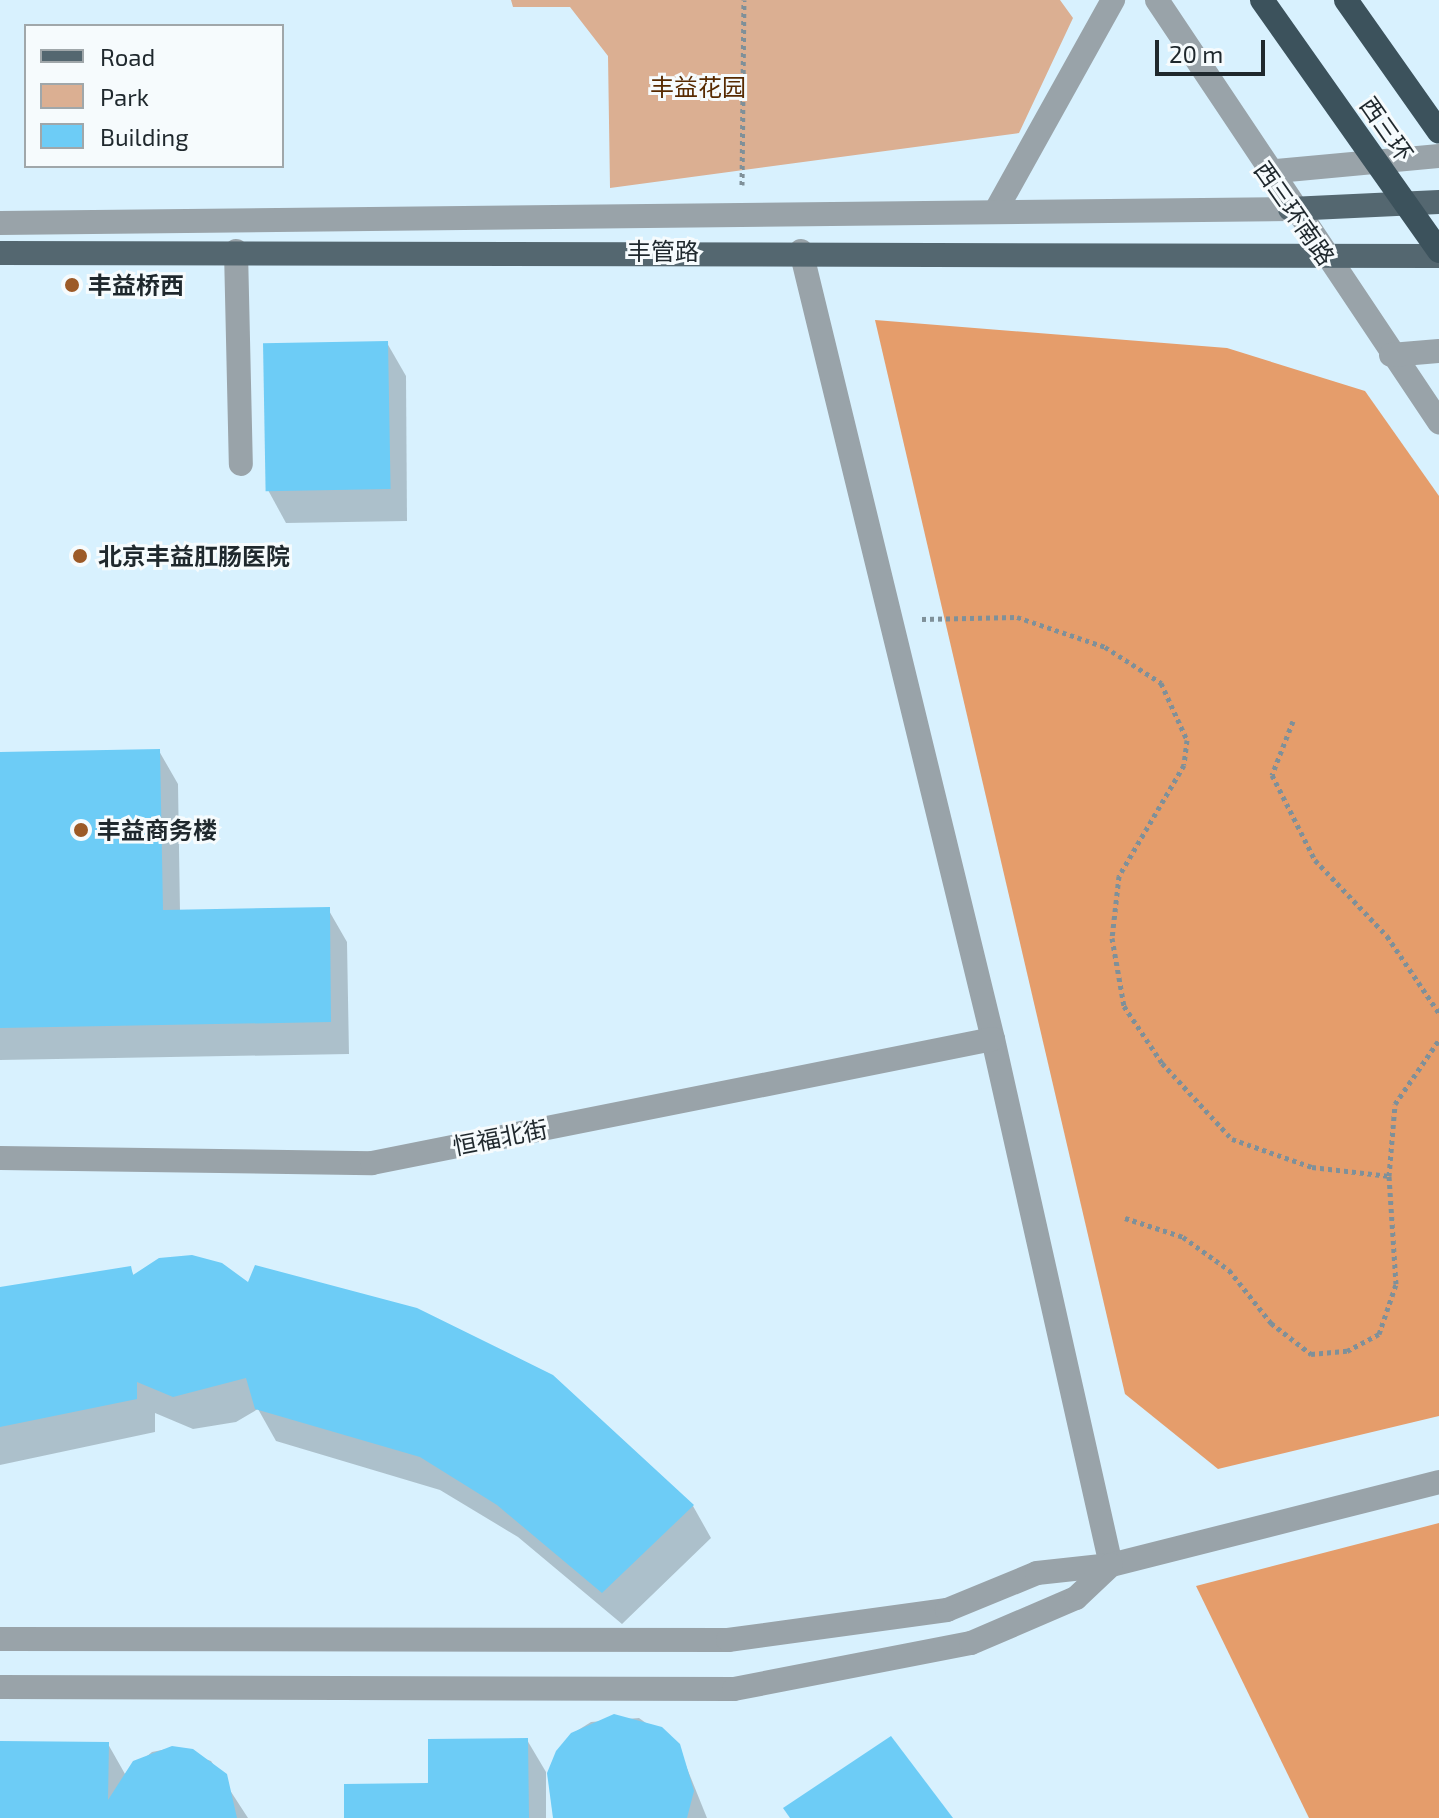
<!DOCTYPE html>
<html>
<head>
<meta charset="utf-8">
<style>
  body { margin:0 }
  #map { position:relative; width:1439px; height:1818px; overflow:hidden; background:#d8f1fe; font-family:"Exo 2","Noto Sans SC",sans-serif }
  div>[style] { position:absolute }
  .green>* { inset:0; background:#dbaf92 }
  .forest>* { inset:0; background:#e59d6b }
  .shadow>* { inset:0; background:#0003 }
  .building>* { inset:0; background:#6dccf6; transform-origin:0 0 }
  .path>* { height:5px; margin-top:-2.5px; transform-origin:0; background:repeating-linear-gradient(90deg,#7f9099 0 4px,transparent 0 8px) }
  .minor>* { height:24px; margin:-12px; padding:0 12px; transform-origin:12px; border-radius:12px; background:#99a3a9 }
  .major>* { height:24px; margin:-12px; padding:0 12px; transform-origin:12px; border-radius:12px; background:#546770 }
  .highway>* { height:24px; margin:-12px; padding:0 12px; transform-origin:12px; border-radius:12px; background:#3c525c }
  .highway-bridge>* { height:24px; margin:-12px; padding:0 12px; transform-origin:12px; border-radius:12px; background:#3c525c }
  .dots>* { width:22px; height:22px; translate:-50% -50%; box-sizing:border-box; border:4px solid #f6fbfd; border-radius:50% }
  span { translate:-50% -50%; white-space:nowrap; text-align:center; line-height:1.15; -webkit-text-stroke:6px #f6fbfd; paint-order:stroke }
  .park-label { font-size:24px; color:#572a01 }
  .street-label { font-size:24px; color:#1f282d }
  .poi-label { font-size:24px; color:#1f282d; font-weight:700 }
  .left { translate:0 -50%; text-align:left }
  .legend { position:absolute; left:24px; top:24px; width:260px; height:144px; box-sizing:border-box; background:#f6fbfd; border:2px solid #a0a7aa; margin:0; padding:10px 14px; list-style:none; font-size:24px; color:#1f282d }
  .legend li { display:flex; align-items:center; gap:16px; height:40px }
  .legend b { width:40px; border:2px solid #a0a7aa }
  .scale { position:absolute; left:1155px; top:40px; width:110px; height:36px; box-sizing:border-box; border:4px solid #1f282d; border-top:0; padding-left:10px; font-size:24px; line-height:28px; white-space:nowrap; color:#1f282d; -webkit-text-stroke:6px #f6fbfd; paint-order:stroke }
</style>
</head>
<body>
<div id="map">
  <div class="green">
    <div style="clip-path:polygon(511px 0,1060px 0,1073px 18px,1019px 133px,610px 188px,608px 56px,570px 7px,513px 7px)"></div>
  </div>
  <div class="forest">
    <div style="clip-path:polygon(875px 320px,1227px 348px,1365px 391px,1439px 496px,1439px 1416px,1218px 1469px,1125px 1394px)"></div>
    <div style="clip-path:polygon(1439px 1523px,1439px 1818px,1309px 1818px,1196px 1586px)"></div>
  </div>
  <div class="shadow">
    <div style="clip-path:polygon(387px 343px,406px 376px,407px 521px,286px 523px,268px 490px)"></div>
    <div style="clip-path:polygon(159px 751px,178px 784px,180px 912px,328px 909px,347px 942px,349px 1054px,0 1060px,0 754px)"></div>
    <div style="clip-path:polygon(130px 1268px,134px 1276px,249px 1285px,693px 1506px,711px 1538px,622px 1624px,518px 1537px,440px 1490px,276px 1441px,258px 1409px,236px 1422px,193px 1429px,155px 1413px,155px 1432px,0 1465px,0 1289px)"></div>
    <div style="clip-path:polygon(639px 1718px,678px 1746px,707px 1818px,555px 1818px,572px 1734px,591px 1722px)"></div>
    <div style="clip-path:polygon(527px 1740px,546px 1772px,546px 1818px,346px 1818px)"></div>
    <div style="clip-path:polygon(0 1743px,108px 1744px,125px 1774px,152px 1752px,172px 1748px,211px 1761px,248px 1818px,0 1818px)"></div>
  </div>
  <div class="building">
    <div style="left:388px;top:341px;width:148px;height:125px;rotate:89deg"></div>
    <div style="clip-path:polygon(160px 749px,163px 910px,330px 907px,331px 1022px,0 1028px,0 752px)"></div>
    <div style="clip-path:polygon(192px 1255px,222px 1263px,248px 1282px,255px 1265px,417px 1308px,553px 1375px,694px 1505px,602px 1593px,497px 1505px,420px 1457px,255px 1409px,246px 1378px,173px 1397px,137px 1382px,137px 1399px,0 1427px,0 1287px,131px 1266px,133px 1275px,159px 1258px)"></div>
    <div style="clip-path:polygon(614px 1714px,662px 1727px,680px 1744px,694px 1791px,687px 1818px,553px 1818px,547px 1773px,556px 1751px,571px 1733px)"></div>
    <div style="clip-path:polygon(891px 1736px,953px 1818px,790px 1818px,783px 1808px)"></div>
    <div style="clip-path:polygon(528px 1738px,529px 1818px,344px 1818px,344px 1784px,428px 1783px,428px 1739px)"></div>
    <div style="clip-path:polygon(0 1741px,109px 1742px,108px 1800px,133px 1761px,172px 1746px,193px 1749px,227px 1774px,237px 1818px,0 1818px)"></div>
  </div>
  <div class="path">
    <div style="left:742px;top:185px;width:185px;rotate:-89.4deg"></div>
    <div style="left:922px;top:619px;width:95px;rotate:-1.2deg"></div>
    <div style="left:1017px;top:617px;width:93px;rotate:18.8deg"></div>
    <div style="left:1105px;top:647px;width:67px;rotate:32.7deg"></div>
    <div style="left:1161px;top:683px;width:63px;rotate:65.5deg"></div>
    <div style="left:1187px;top:740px;width:25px;rotate:97deg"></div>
    <div style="left:1184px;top:765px;width:129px;rotate:120.4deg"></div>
    <div style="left:1119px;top:876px;width:62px;rotate:96.4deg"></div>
    <div style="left:1112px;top:938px;width:69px;rotate:80deg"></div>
    <div style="left:1124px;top:1006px;width:69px;rotate:56.3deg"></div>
    <div style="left:1162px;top:1063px;width:103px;rotate:47.4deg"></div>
    <div style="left:1232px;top:1139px;width:85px;rotate:19.3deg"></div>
    <div style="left:1312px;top:1167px;width:78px;rotate:6.7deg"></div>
    <div style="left:1293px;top:721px;width:58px;rotate:111.3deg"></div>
    <div style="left:1272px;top:775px;width:95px;rotate:63.2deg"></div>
    <div style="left:1315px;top:860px;width:105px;rotate:46.5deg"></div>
    <div style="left:1387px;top:936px;width:93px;rotate:56deg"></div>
    <div style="left:1125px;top:1218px;width:61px;rotate:18.1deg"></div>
    <div style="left:1183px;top:1237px;width:57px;rotate:35.7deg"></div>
    <div style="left:1229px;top:1270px;width:68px;rotate:51.6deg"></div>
    <div style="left:1271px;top:1323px;width:51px;rotate:37.8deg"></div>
    <div style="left:1311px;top:1354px;width:36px;rotate:-5deg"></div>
    <div style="left:1347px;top:1351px;width:36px;rotate:-28deg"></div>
    <div style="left:1379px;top:1334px;width:53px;rotate:-71.2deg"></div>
    <div style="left:1396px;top:1284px;width:108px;rotate:-93.7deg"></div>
    <div style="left:1389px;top:1176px;width:72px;rotate:-85.2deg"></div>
    <div style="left:1395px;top:1104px;width:78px;rotate:-55.5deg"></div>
  </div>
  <div class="minor">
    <div style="left:1157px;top:0;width:508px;rotate:56.25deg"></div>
    <div style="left:1266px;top:172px;width:174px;rotate:-5.3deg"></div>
    <div style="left:995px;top:212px;width:243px;rotate:-60.9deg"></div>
    <div style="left:0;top:223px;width:1290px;rotate:-0.62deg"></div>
    <div style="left:236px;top:251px;width:213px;rotate:88.7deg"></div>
    <div style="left:801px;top:251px;width:811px;rotate:76.31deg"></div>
    <div style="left:993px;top:1039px;width:539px;rotate:77.36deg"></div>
    <div style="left:1391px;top:355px;width:48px;rotate:-4.8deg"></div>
    <div style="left:0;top:1158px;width:372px;rotate:0.8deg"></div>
    <div style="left:372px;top:1163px;width:633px;rotate:-11.29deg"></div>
    <div style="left:0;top:1639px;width:728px;rotate:0.08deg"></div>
    <div style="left:728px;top:1640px;width:221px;rotate:-7.8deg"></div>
    <div style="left:947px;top:1610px;width:97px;rotate:-22.3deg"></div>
    <div style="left:1037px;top:1573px;width:74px;rotate:-6.2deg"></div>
    <div style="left:1111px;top:1565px;width:338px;rotate:-14.2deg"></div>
    <div style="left:0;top:1687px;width:734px;rotate:0.16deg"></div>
    <div style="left:734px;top:1689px;width:241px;rotate:-11deg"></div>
    <div style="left:971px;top:1643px;width:114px;rotate:-23.2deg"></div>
    <div style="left:1076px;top:1598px;width:48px;rotate:-43.3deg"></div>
  </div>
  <div class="major">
    <div style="left:1290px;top:209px;width:149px;rotate:-2.7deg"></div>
    <div style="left:0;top:253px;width:1439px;rotate:0.12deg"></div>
  </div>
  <div class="highway">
    <div style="left:1346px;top:0;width:161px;rotate:54.8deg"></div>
  </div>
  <div class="highway-bridge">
    <div style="left:1262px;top:0;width:307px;rotate:54.8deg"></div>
  </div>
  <div class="dots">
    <div style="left:72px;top:285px;background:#9c5a27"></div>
    <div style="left:80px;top:556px;background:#9c5a27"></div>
    <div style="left:81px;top:830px;background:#9c5a27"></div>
  </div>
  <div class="park-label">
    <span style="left:698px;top:87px">丰益花园</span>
  </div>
  <div class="street-label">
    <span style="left:1387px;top:129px;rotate:55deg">西三环</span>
    <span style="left:1295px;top:213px;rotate:55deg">西三环南路</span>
    <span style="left:663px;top:251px">丰管路</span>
    <span style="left:500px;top:1137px;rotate:-11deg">恒福北街</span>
  </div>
  <div class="poi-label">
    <span class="left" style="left:88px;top:285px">丰益桥西</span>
    <span class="left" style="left:98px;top:556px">北京丰益肛肠医院</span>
    <span class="left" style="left:97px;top:830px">丰益商务楼</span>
  </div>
  <ul class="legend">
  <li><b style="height:10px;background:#546770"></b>Road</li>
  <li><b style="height:22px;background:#dbaf92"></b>Park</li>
  <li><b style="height:22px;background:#6dccf6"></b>Building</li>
  </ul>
  <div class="scale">20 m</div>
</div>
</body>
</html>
